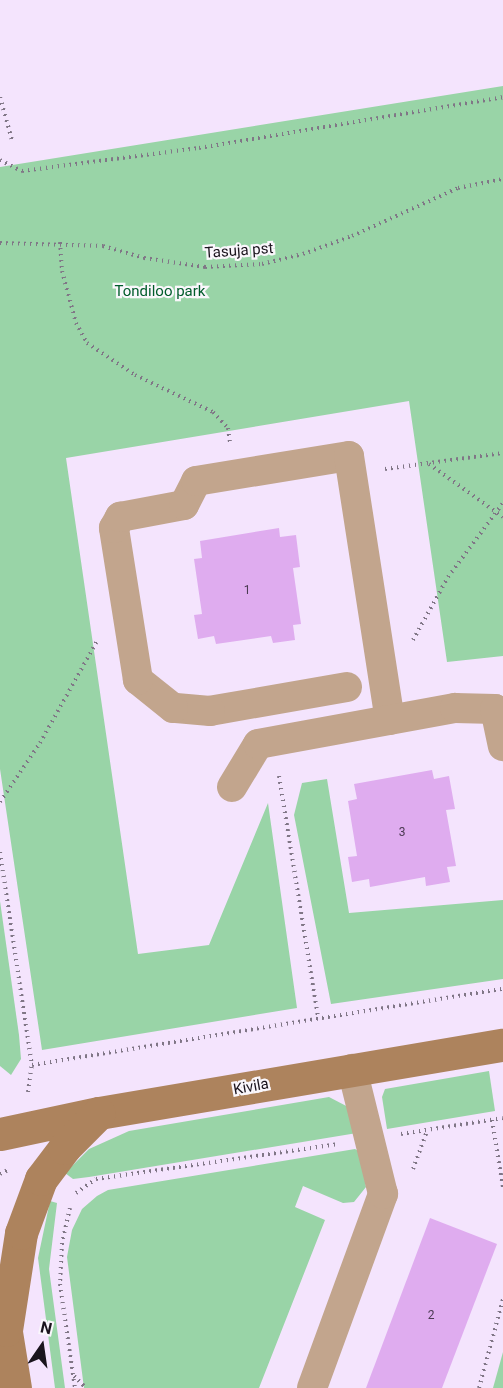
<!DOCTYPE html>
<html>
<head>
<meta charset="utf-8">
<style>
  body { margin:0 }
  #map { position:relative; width:503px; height:1388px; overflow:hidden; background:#f4e4fd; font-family:Roboto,sans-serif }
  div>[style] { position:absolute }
  .green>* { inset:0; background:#99d4a7 }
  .building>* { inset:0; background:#dfacef }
  .path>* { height:4px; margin-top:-2px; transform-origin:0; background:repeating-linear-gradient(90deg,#807686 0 1.5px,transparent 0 6px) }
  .street>* { height:30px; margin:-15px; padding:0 15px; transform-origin:15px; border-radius:15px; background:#c2a58d }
  .secondary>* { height:33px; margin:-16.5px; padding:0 16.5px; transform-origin:16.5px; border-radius:16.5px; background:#ad835d }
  span { translate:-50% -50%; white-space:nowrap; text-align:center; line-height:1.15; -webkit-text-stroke:4.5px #faf7fc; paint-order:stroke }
  .number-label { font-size:12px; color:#4b3a52 }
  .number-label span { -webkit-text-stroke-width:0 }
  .street-label { font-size:15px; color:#1a141d }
  .park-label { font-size:15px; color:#005c2b }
  .north { position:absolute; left:12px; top:1316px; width:60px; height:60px; -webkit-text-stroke:4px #faf7fc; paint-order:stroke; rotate:13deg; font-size:16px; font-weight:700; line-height:24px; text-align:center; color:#1a141d }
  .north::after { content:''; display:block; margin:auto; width:21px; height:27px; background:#1a141d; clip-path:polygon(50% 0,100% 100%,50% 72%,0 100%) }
</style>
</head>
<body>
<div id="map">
  <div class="green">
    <div style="clip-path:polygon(503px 86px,503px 656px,447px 662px,409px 401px,66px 458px,138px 954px,209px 945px,268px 803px,297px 1008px,42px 1050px,0 769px,0 167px)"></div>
    <div style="clip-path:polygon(327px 779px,349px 913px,503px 900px,503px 979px,331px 1004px,294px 815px,302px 783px)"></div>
    <div style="clip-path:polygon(0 901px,19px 1035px,21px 1059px,11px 1075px,0 1066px)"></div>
    <div style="clip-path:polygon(489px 1071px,495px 1111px,387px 1129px,382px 1097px,385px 1089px)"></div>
    <div style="clip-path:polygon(329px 1097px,352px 1109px,357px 1133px,89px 1177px,73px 1179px,65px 1173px,89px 1149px,129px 1131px)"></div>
    <div style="clip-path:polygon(355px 1149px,360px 1152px,366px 1187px,354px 1202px,343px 1203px,303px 1186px,295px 1207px,325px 1220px,259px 1388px,84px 1388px,67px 1257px,72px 1230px,82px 1209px,97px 1196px,108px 1190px)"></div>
    <div style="clip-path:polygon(50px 1201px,57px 1203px,49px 1269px,65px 1388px,55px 1388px,38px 1258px)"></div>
    <div style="clip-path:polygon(503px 1352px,503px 1388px,493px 1388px)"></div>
  </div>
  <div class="building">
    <div style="clip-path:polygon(279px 528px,280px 537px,296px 535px,300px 567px,293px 568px,301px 624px,293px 625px,295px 640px,273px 643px,271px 636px,216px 644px,214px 636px,198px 639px,194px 615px,202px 614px,194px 559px,202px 558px,200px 541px)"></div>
    <div style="clip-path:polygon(432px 770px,434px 779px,449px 776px,455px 809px,446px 810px,456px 866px,447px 867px,450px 882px,426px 886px,425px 877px,370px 887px,369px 879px,352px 882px,348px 857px,357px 856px,348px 801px,357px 799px,354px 784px)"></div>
    <div style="clip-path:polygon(430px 1218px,497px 1244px,442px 1388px,366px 1388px)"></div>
  </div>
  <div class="path">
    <div style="left:0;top:97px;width:45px;rotate:74.4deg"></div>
    <div style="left:0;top:160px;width:25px;rotate:27deg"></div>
    <div style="left:22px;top:171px;width:178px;rotate:-7.4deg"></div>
    <div style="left:199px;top:148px;width:308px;rotate:-9.5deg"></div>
    <div style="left:60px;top:242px;width:29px;rotate:86deg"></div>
    <div style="left:62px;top:271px;width:54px;rotate:74.9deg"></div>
    <div style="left:76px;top:323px;width:23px;rotate:61deg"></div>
    <div style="left:87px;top:343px;width:58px;rotate:33.7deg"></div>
    <div style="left:135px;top:375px;width:86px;rotate:25.4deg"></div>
    <div style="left:213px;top:412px;width:22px;rotate:47deg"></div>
    <div style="left:228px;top:428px;width:15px;rotate:82deg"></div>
    <div style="left:0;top:243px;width:103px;rotate:1.7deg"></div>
    <div style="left:103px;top:246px;width:43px;rotate:16.3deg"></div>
    <div style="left:144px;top:258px;width:62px;rotate:8.4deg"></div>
    <div style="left:205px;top:267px;width:57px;rotate:-3deg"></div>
    <div style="left:262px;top:264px;width:42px;rotate:-13.7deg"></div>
    <div style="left:303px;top:254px;width:52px;rotate:-20.2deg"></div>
    <div style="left:352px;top:236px;width:116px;rotate:-24.4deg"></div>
    <div style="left:458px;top:188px;width:46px;rotate:-11.3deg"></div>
    <div style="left:429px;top:464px;width:91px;rotate:35.6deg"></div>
    <div style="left:385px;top:469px;width:119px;rotate:-7.7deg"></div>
    <div style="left:413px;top:640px;width:72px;rotate:-60.9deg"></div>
    <div style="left:448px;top:577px;width:92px;rotate:-53.4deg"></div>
    <div style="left:279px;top:776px;width:245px;rotate:80.8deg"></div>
    <div style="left:0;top:802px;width:71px;rotate:-55.9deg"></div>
    <div style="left:40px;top:743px;width:117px;rotate:-60.8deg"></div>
    <div style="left:0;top:852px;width:215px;rotate:81.5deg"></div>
    <div style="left:32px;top:1065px;width:477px;rotate:-9.2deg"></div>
    <div style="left:28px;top:1092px;width:27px;rotate:-82deg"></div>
    <div style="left:492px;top:1120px;width:68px;rotate:80.7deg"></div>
    <div style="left:401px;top:1134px;width:103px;rotate:-8.9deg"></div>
    <div style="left:413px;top:1169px;width:40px;rotate:-69.8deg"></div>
    <div style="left:0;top:1174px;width:9px;rotate:-27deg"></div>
    <div style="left:76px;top:1193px;width:24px;rotate:-35deg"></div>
    <div style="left:96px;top:1179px;width:245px;rotate:-8.2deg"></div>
    <div style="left:70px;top:1208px;width:36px;rotate:103deg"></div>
    <div style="left:62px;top:1243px;width:41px;rotate:92.8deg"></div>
    <div style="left:60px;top:1284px;width:105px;rotate:81.8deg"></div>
    <div style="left:74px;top:1376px;width:17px;rotate:45deg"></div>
    <div style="left:479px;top:1388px;width:92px;rotate:-74.9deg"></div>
  </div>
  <div class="street">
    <div style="left:347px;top:687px;width:139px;rotate:170.1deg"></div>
    <div style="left:210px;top:711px;width:37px;rotate:-175deg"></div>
    <div style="left:173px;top:708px;width:45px;rotate:-141.3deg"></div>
    <div style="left:138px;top:680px;width:154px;rotate:-99deg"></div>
    <div style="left:114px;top:528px;width:13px;rotate:-61deg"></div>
    <div style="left:120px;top:517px;width:65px;rotate:-10.6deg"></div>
    <div style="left:184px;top:505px;width:27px;rotate:-63deg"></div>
    <div style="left:196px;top:481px;width:155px;rotate:-9.3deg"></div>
    <div style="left:349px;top:456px;width:267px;rotate:81.2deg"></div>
    <div style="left:232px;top:787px;width:50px;rotate:-58.8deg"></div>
    <div style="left:258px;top:744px;width:200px;rotate:-10.4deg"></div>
    <div style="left:455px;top:708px;width:40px;rotate:1.4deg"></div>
    <div style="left:495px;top:709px;width:38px;rotate:78deg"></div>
    <div style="left:312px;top:1388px;width:207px;rotate:-69.9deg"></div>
    <div style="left:383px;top:1194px;width:129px;rotate:-103.9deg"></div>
  </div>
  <div class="secondary">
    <div style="left:0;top:1134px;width:101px;rotate:-12deg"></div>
    <div style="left:99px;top:1113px;width:410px;rotate:-9.6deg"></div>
    <div style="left:2px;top:1307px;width:82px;rotate:80.9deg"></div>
    <div style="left:6px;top:1330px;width:98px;rotate:-81.2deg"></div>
    <div style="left:21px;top:1233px;width:58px;rotate:-69.7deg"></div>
    <div style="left:41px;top:1179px;width:39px;rotate:-53deg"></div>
    <div style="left:64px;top:1148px;width:49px;rotate:-45deg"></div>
  </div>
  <div class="number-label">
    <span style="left:247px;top:591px">1</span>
    <span style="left:402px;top:833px">3</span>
    <span style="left:431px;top:1316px">2</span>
  </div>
  <div class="street-label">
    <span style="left:239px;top:251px;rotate:-4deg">Tasuja pst</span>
    <span style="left:251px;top:1087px;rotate:-10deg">Kivila</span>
  </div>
  <div class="park-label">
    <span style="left:160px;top:292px">Tondiloo park</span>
  </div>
  <div class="north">N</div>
</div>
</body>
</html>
